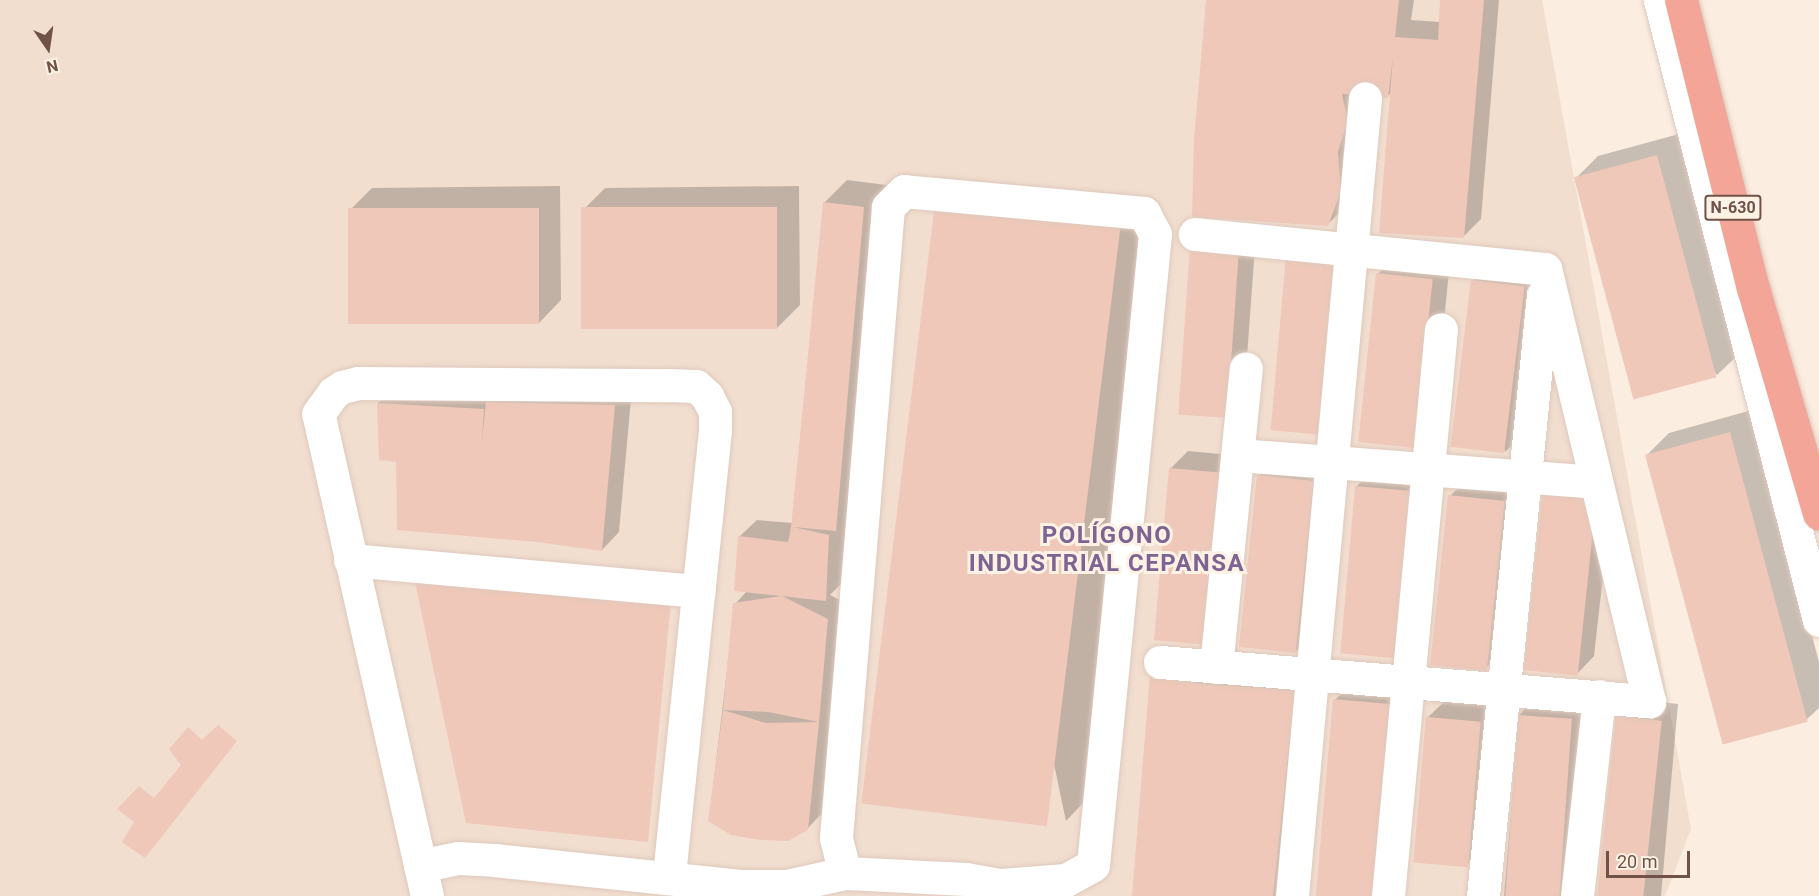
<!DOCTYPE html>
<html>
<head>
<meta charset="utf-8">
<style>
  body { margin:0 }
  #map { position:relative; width:1819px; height:896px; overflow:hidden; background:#fbede0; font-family:Roboto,sans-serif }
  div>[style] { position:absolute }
  .residential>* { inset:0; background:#f2decf }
  .shadow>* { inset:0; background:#0003 }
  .building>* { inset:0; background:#efc8b9; transform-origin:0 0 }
  .roads { filter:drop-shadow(0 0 2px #dec9bc) drop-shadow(0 0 2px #dec9bc) }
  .minor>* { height:33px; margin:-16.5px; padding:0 16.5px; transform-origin:16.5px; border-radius:16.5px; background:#fff }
  .highway>* { height:33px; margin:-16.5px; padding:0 16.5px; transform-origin:16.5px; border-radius:16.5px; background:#f3a698 }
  span { translate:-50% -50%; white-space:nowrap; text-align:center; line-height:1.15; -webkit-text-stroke:6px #fef2e5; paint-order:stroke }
  .shield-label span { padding:2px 4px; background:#fef2e5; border:2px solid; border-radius:4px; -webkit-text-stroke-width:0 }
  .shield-label { font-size:16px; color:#705249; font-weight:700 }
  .district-label { font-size:24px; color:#7e6493; font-weight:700; letter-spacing:1.5px }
  .north { position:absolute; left:18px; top:18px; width:60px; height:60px; -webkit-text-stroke:4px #fef2e5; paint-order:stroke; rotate:167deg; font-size:16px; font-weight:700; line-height:24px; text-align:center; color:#705249 }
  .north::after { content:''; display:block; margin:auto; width:21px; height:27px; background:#705249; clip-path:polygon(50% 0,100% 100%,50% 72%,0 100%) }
  .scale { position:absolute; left:1606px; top:851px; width:84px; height:27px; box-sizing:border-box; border:3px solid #705249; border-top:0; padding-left:8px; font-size:18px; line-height:21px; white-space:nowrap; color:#705249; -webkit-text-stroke:4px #fef2e5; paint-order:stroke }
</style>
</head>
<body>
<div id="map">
  <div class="residential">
    <div style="clip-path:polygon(0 0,1542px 0,1691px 829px,1665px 896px,0 896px)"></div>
  </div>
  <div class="shadow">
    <div style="clip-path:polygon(1208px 0,1414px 0,1411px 20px,1440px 22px,1441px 0,1499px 0,1481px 219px,1464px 236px,1391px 93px,1387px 97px,1363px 94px,1345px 207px,1327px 225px)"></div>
    <div style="clip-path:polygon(1679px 134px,1740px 353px,1717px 375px,1576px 178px,1598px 156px)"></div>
    <div style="clip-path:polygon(847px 180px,886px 185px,857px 508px,843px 582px,830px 595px,844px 602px,829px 806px,807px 829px,709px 820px,735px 604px,747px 591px,739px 537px,757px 520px,793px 523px,824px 203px)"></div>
    <div style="clip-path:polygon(560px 186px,561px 300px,539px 323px,350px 210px,372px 188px)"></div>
    <div style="clip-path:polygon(799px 186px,800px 305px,777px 328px,583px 210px,605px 188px)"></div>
    <div style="clip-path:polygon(1143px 203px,1088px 798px,1066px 821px,936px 204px)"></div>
    <div style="clip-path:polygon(1209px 230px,1256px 233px,1244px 399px,1227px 417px)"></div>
    <div style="clip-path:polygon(1395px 256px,1450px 262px,1433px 429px,1378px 274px)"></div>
    <div style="clip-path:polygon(1490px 264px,1542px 270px,1523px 434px,1505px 452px,1473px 281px)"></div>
    <div style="clip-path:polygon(395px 386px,632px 388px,619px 532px,602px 550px,398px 460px,378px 403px)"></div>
    <div style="clip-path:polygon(1752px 410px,1819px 662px,1819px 708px,1806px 720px,1647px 455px,1669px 433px)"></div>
    <div style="clip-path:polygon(1188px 451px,1242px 456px,1225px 627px,1170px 469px)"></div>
    <div style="clip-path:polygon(1276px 459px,1331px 464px,1313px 634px,1296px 651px,1259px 476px)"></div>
    <div style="clip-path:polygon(1374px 469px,1426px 474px,1409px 640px,1392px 657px,1356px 487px)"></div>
    <div style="clip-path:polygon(1561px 473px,1614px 478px,1594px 656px,1577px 674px)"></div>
    <div style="clip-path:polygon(1467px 479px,1521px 484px,1503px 652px,1485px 669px,1450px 496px)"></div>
    <div style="clip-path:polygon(1312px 673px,1288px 896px,1134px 896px,1151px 675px)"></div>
    <div style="clip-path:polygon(1357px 678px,1411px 682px,1396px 878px,1335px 700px)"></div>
    <div style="clip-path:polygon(1541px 693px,1594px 697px,1577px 896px,1504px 896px,1519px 715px)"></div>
    <div style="clip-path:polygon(1635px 699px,1678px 704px,1661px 896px,1598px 896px,1617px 717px)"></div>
    <div style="clip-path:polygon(1445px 701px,1498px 705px,1485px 847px,1467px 865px,1427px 718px)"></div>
  </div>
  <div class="building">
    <div style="clip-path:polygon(1206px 0,1399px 0,1395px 37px,1438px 40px,1440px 0,1484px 0,1464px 238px,1379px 233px,1393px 56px,1388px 98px,1342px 94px,1348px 121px,1338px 152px,1341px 191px,1328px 226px,1192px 217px,1194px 140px)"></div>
    <div style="left:1657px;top:155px;width:230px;height:86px;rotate:75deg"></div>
    <div style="clip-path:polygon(823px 202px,864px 207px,836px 531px,793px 527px,829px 535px,826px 601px,734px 591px,738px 536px,788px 542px,791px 527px)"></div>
    <div style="left:935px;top:203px;width:187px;height:605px;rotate:7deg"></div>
    <div style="left:777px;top:207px;width:122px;height:196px;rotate:90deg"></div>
    <div style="left:539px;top:208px;width:116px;height:191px;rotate:90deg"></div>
    <div style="left:1190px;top:247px;width:49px;height:168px;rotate:4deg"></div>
    <div style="left:1286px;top:255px;width:50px;height:176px;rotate:5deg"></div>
    <div style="left:1376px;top:273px;width:57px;height:170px;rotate:6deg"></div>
    <div style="left:1471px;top:280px;width:54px;height:168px;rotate:7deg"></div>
    <div style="clip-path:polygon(486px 402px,615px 405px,602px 551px,537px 542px,397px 530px,396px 462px,379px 460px,377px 403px,484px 409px,482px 441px)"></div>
    <div style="left:1730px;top:432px;width:300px;height:88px;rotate:75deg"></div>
    <div style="left:1169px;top:468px;width:56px;height:173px;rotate:5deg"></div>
    <div style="left:1257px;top:475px;width:57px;height:173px;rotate:6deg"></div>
    <div style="left:1355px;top:486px;width:55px;height:168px;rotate:5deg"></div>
    <div style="left:1543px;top:489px;width:54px;height:182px;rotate:6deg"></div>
    <div style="left:1448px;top:495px;width:57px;height:171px;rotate:6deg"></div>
    <div style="clip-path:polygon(415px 582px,671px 601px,648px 842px,466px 823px)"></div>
    <div style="clip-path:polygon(782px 596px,828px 619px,819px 722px,768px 712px,723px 710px,733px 603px)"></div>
    <div style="clip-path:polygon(1150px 674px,1202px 684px,1295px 690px,1273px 896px,1132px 896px)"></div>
    <div style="left:1333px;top:699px;width:57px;height:198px;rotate:5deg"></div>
    <div style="clip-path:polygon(723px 710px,766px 723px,819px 722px,808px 830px,788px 841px,760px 840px,731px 835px,708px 821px)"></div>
    <div style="left:1518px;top:715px;width:54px;height:182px;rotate:4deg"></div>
    <div style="left:1616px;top:716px;width:46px;height:181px;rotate:6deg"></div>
    <div style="left:1426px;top:717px;width:55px;height:146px;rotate:5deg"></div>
    <div style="clip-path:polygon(218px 725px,237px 741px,145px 858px,122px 842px,134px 822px,117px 809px,139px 786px,154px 798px,181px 765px,169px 749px,188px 727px,202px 740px)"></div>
  </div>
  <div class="roads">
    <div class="minor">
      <div style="left:1660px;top:0;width:640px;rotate:75.62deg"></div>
      <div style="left:1238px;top:455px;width:359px;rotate:4.3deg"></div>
      <div style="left:350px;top:560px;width:350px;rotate:5.1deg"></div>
      <div style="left:1160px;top:662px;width:491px;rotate:4.6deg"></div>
      <div style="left:1649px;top:701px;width:444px;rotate:-103.5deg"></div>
      <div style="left:1545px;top:269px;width:352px;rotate:-174.3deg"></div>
      <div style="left:1216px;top:667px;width:300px;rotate:-84.3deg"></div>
      <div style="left:420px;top:866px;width:39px;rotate:-12deg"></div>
      <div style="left:458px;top:858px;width:36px;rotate:3deg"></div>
      <div style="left:494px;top:860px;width:250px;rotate:6deg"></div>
      <div style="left:743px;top:886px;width:43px"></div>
      <div style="left:786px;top:886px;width:60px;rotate:-12.4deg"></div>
      <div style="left:845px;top:873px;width:121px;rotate:2.8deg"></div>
      <div style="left:966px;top:879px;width:36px;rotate:10deg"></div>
      <div style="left:1001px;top:885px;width:65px;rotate:-4.4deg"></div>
      <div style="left:1066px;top:880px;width:31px;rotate:-29deg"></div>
      <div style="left:1093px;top:865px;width:634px;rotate:-84.39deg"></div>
      <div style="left:1155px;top:234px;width:24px;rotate:-118deg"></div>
      <div style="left:1144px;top:213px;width:241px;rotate:-174.8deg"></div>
      <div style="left:904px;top:191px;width:23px;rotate:135deg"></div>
      <div style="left:888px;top:207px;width:609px;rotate:94.71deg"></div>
      <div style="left:838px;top:814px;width:24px;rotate:95deg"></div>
      <div style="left:836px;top:838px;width:36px;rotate:76deg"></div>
      <div style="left:427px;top:896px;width:494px;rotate:-102.7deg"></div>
      <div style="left:318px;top:414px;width:26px;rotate:-54deg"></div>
      <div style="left:333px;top:393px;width:11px;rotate:-34deg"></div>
      <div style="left:342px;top:387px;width:16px;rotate:-14deg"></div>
      <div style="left:358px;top:383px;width:310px;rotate:0.4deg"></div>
      <div style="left:668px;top:385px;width:28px;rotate:2deg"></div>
      <div style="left:696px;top:386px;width:15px;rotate:42deg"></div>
      <div style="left:707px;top:396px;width:18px;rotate:63deg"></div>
      <div style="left:715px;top:412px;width:18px;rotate:90deg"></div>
      <div style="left:715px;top:430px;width:449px;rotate:95.9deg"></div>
      <div style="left:1292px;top:896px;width:801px;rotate:-84.77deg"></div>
      <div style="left:1388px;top:896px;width:569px;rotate:-84.66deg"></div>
      <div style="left:1483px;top:896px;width:604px;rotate:-84.3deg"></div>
      <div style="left:1577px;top:896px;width:201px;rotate:-83.7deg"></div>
    </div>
    <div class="highway">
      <div style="left:1681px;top:0;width:297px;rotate:76deg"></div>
      <div style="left:1753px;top:288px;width:235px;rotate:73.7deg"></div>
    </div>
  </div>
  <div class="shield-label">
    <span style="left:1733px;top:208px">N-630</span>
  </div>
  <div class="district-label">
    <span style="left:1107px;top:550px">POLÍGONO<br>INDUSTRIAL CEPANSA</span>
  </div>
  <div class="north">N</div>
  <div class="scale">20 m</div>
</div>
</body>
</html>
